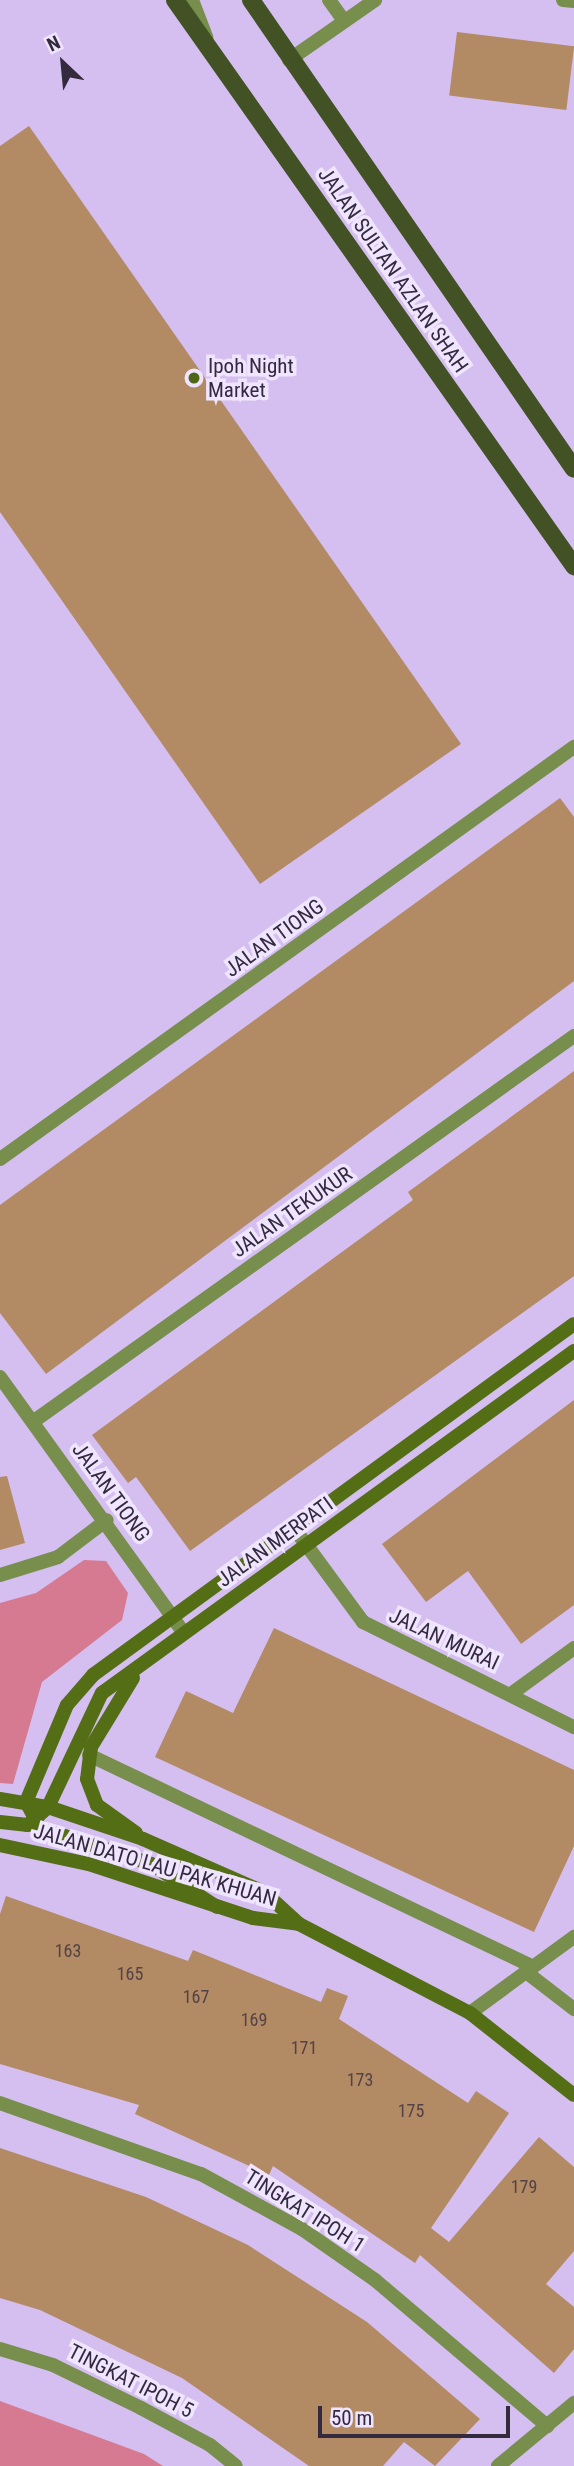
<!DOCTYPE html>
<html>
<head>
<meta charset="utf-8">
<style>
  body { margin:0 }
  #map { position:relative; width:574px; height:2466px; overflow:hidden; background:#d5bef0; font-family:"Roboto Condensed",sans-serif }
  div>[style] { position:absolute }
  .green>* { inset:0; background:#d57a90 }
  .building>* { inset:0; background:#b28a63; transform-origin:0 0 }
  .minor>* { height:14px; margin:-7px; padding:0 7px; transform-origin:7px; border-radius:7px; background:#778e4d }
  .tertiary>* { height:14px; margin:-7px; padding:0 7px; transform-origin:7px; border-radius:7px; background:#778e4d }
  .secondary>* { height:14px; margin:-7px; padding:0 7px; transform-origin:7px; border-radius:7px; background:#546e16 }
  .primary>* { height:18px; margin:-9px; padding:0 9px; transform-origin:9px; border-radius:9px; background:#425224 }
  .dots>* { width:19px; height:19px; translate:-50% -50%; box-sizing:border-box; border:4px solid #f0e5fe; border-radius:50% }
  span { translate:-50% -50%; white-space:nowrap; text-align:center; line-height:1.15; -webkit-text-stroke:7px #f0e5fe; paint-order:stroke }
  .number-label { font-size:18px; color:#534247 }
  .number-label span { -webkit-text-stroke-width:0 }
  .street-label { font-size:21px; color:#332a3e }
  .poi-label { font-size:21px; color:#332a3e }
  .left { translate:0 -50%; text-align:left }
  .north { position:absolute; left:28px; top:28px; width:70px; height:70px; -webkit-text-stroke:5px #f0e5fe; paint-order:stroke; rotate:334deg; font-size:19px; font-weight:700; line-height:28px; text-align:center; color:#332a3e }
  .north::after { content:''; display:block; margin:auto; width:24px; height:32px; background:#332a3e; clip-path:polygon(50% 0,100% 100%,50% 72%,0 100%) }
  .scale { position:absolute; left:318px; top:2406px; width:192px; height:32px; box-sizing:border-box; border:4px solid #332a3e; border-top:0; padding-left:9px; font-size:21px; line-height:24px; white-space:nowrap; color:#332a3e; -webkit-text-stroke:5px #f0e5fe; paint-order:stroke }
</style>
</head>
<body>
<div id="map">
  <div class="green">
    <div style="clip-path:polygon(84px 1560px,106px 1561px,128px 1593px,122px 1620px,42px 1682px,13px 1784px,0 1783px,0 1603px,36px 1593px)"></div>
    <div style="clip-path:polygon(0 2401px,144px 2454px,163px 2466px,0 2466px)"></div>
  </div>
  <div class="building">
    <div style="left:457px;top:32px;width:118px;height:64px;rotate:7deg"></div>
    <div style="clip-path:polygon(29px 126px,461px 744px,260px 884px,0 512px,0 146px)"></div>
    <div style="clip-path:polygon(560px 798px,574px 817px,574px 981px,46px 1374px,0 1313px,0 1205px)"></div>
    <div style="clip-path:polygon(574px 1071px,574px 1276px,190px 1551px,136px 1477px,128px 1483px,92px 1435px,413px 1200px,408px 1192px)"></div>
    <div style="clip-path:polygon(574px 1400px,574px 1605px,521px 1644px,468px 1571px,426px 1602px,382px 1544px)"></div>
    <div style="clip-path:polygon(7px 1476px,25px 1543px,0 1550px,0 1477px)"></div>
    <div style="clip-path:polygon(274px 1628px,574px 1770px,574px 1846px,534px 1932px,155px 1757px,186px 1691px,233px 1713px)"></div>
    <div style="clip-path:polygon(6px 1896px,188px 1961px,193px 1950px,321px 2002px,327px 1988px,348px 1996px,339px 2019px,468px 2103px,476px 2091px,509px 2113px,431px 2228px,449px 2242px,539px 2137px,574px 2167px,574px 2251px,546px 2284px,574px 2307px,574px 2349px,554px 2373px,420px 2255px,415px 2263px,273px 2166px,269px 2175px,135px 2114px,139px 2105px,0 2064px,0 1914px)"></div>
    <div style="clip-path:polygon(0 2148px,146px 2197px,248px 2245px,367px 2322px,480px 2419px,435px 2466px,404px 2442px,383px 2466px,309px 2466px,182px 2378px,40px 2310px,0 2298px)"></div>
  </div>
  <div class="minor">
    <div style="left:329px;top:0;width:26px;rotate:54deg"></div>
    <div style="left:563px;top:0;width:11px;rotate:5deg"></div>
    <div style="left:289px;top:60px;width:105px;rotate:-34.9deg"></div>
    <div style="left:0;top:1159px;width:707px;rotate:-35.67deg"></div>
    <div style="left:0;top:1377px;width:315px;rotate:54.3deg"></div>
    <div style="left:34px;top:1421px;width:663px;rotate:-35.49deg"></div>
    <div style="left:294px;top:1528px;width:117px;rotate:53.7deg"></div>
    <div style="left:363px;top:1622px;width:236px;rotate:26.5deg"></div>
    <div style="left:0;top:1575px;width:61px;rotate:-17.2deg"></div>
    <div style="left:58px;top:1557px;width:61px;rotate:-37.1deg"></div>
    <div style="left:511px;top:1694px;width:78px;rotate:-36.1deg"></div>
    <div style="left:89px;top:1755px;width:492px;rotate:25.5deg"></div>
    <div style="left:526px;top:1972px;width:61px;rotate:37.6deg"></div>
    <div style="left:470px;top:2013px;width:129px;rotate:-36.2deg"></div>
    <div style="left:0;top:2103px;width:213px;rotate:19.5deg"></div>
    <div style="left:201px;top:2174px;width:115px;rotate:28.6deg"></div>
    <div style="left:302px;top:2229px;width:89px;rotate:34.9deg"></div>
    <div style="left:375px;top:2280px;width:226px;rotate:40.3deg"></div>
    <div style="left:0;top:2349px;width:55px;rotate:16.8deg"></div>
    <div style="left:53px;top:2365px;width:98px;rotate:26deg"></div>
    <div style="left:141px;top:2408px;width:78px;rotate:28.2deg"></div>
    <div style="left:210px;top:2445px;width:33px;rotate:39deg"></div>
    <div style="left:498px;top:2466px;width:99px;rotate:-39.7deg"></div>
  </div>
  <div class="tertiary">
    <div style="left:192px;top:0;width:40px;rotate:69deg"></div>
  </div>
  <div class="secondary">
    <div style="left:133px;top:1678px;width:81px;rotate:121.3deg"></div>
    <div style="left:91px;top:1747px;width:32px;rotate:97deg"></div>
    <div style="left:87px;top:1779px;width:28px;rotate:69deg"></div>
    <div style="left:97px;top:1805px;width:48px;rotate:35.7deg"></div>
    <div style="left:0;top:1799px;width:49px;rotate:9.5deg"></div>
    <div style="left:48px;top:1807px;width:100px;rotate:18.6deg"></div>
    <div style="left:143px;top:1839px;width:132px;rotate:23.7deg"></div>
    <div style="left:264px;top:1892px;width:47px;rotate:42.4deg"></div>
    <div style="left:299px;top:1924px;width:193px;rotate:27.5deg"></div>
    <div style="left:470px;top:2013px;width:132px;rotate:38.3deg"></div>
    <div style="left:0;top:1822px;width:28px;rotate:6deg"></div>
    <div style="left:28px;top:1825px;width:27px;rotate:-42deg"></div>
    <div style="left:48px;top:1807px;width:126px;rotate:-64.7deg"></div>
    <div style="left:102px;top:1693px;width:583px;rotate:-35.93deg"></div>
    <div style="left:0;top:1845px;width:91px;rotate:12.1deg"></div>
    <div style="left:89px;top:1864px;width:173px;rotate:18.2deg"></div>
    <div style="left:253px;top:1918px;width:46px;rotate:7.4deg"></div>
    <div style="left:217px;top:1907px;width:79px;rotate:-146.9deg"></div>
    <div style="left:151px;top:1864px;width:117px;rotate:-162deg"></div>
    <div style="left:40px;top:1828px;width:30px;rotate:-118deg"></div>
    <div style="left:26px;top:1802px;width:105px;rotate:-67.1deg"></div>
    <div style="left:67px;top:1705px;width:40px;rotate:-49deg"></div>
    <div style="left:93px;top:1675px;width:595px;rotate:-36.12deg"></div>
  </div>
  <div class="primary">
    <div style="left:175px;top:0;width:693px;rotate:54.82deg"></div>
    <div style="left:251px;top:0;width:569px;rotate:55.44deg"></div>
  </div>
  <div class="dots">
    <div style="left:194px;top:378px;background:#4e6616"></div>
  </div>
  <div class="number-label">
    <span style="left:68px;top:1951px">163</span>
    <span style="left:130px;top:1974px">165</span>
    <span style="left:196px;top:1997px">167</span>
    <span style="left:254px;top:2020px">169</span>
    <span style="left:304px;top:2048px">171</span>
    <span style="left:360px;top:2080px">173</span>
    <span style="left:411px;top:2111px">175</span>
    <span style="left:524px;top:2187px">179</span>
  </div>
  <div class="street-label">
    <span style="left:393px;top:270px;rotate:55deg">JALAN SULTAN AZLAN SHAH</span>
    <span style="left:274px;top:938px;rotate:-36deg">JALAN TIONG</span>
    <span style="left:292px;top:1212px;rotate:-35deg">JALAN TEKUKUR</span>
    <span style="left:111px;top:1492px;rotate:54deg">JALAN TIONG</span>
    <span style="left:275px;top:1542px;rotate:-36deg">JALAN MERPATI</span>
    <span style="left:444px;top:1639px;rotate:25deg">JALAN MURAI</span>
    <span style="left:155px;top:1865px;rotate:16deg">JALAN DATO LAU PAK KHUAN</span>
    <span style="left:305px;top:2211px;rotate:32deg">TINGKAT IPOH 1</span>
    <span style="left:131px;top:2381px;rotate:27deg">TINGKAT IPOH 5</span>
  </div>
  <div class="poi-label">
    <span class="left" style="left:208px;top:378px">Ipoh Night<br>Market</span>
  </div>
  <div class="north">N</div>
  <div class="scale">50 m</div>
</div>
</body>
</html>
